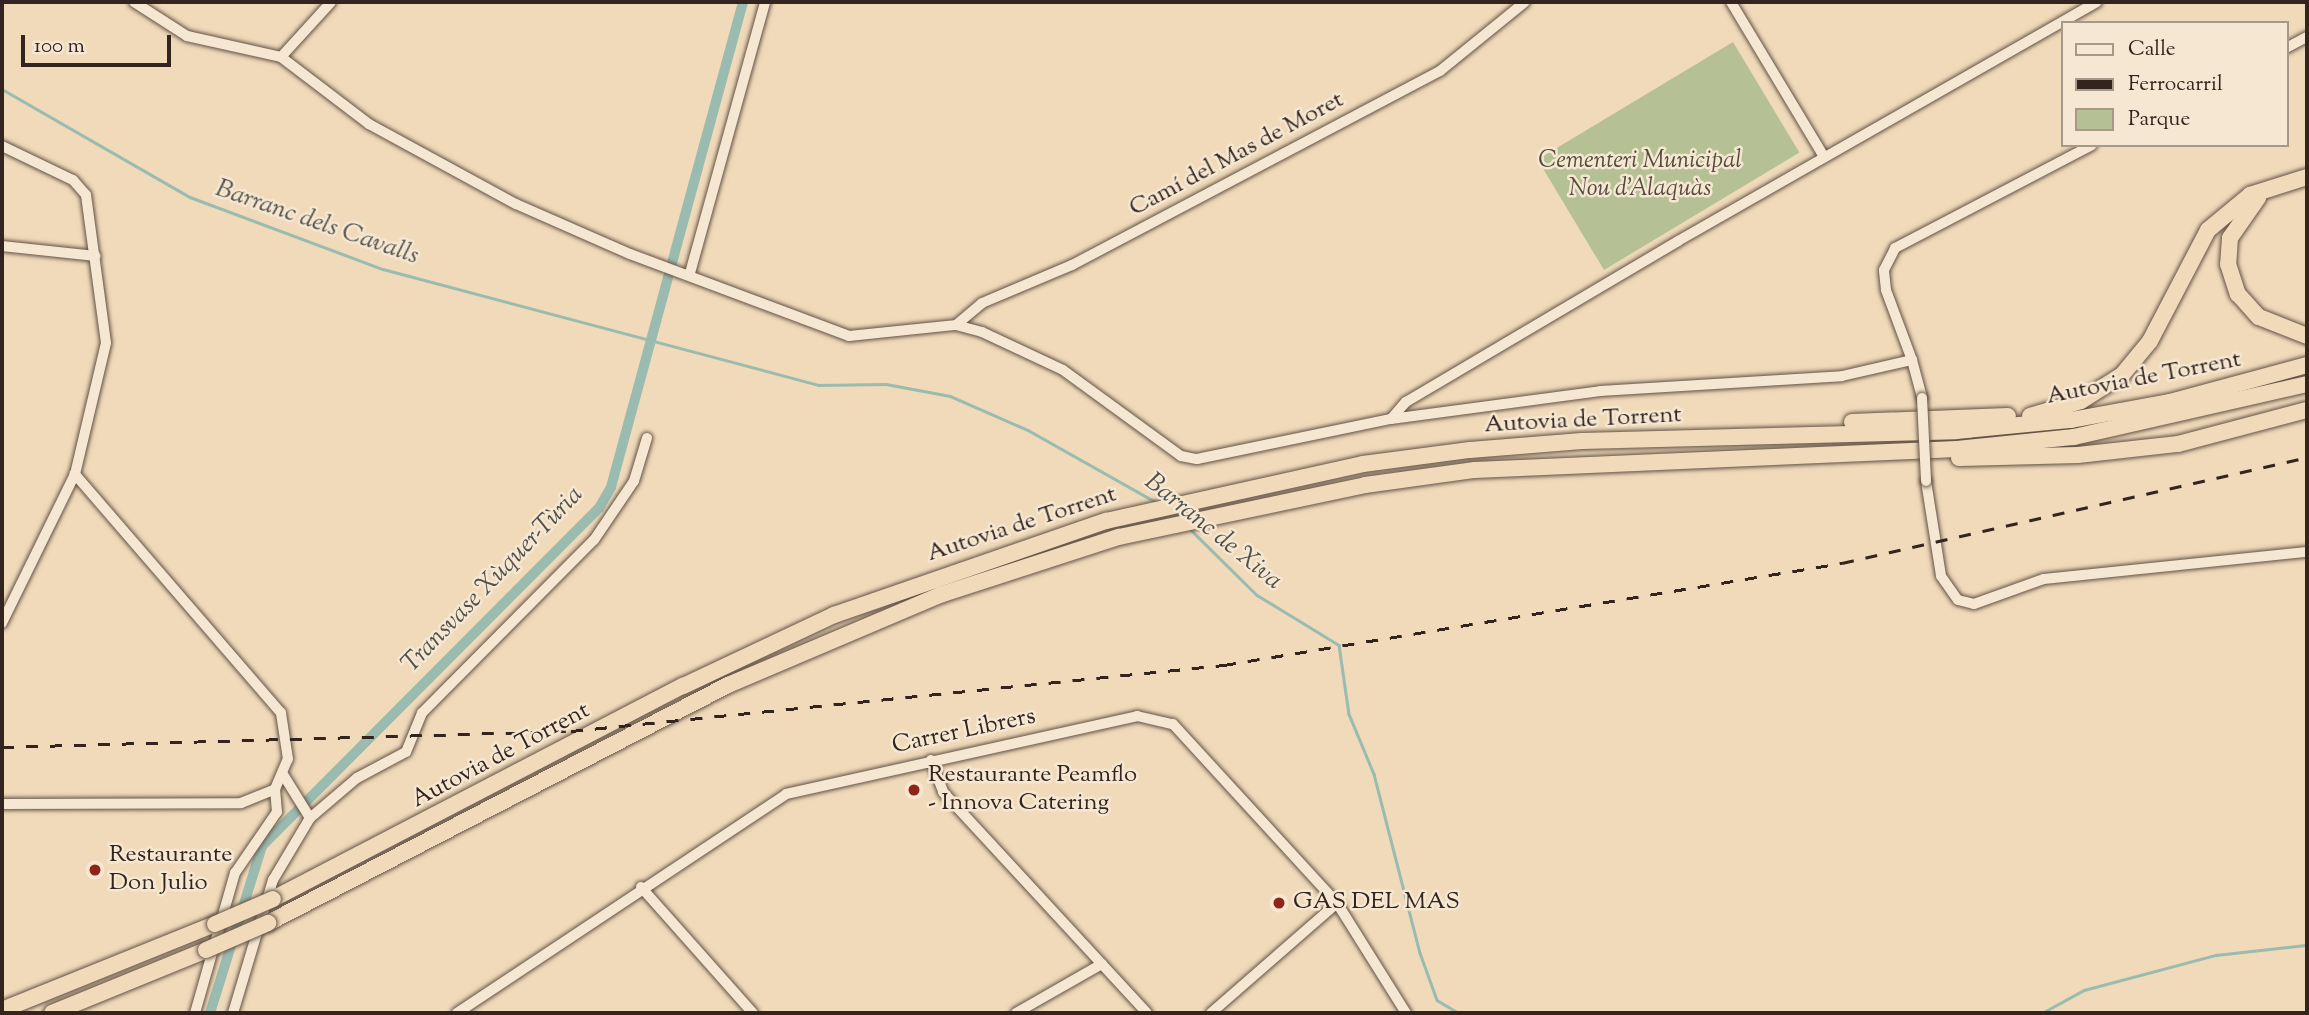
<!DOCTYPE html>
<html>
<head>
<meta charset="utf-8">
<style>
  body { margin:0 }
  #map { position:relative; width:2309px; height:1015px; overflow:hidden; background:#f0daba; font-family:"Sorts Mill Goudy",serif }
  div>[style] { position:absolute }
  .green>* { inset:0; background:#b5c194; transform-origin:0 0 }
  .stream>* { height:2.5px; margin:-1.25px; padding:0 1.25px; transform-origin:1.25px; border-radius:1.25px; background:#9abbb0 }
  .canal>* { height:10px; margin:-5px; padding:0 5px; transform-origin:5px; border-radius:5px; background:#9abbb0 }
  .roads { filter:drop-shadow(0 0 2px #625246) drop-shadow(0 0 2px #625246) }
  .minor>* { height:10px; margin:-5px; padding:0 5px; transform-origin:5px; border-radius:5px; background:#f5e7d2 }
  .highway>* { height:16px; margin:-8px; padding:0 8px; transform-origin:8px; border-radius:8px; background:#f0daba }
  .rail>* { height:2.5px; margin-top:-1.25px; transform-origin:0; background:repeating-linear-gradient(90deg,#33241f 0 12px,transparent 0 24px) }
  .bridges { filter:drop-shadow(0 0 2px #625246) drop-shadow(0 0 2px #625246) }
  .minor-bridge>* { height:10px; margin:-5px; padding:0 5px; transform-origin:5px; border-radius:5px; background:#f5e7d2 }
  .highway-bridge>* { height:16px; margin:-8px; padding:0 8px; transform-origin:8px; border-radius:8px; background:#f0daba }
  .dots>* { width:19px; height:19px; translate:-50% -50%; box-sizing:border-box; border:4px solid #f5e7d2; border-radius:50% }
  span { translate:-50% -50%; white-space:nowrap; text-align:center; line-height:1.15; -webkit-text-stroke:5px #f5e7d2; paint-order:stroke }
  .street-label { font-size:24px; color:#33241f }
  .park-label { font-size:24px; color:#544b3c; font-style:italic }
  .poi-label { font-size:24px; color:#33241f }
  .left { translate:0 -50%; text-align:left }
  .water-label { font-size:26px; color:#52514a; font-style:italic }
  .frame { position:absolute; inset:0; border:4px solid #33241f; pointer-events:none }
  .legend { position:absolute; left:2061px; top:21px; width:228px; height:126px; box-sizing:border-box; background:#f5e7d2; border:2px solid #a7998a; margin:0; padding:9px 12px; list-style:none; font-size:21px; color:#33241f }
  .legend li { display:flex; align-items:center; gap:14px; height:35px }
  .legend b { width:35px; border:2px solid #a7998a }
  .scale { position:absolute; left:21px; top:35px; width:150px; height:32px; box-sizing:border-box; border:4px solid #33241f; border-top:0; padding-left:9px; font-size:21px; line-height:24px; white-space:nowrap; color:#33241f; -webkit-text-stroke:5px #f5e7d2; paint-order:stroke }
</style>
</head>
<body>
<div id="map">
  <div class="green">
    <div style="left:1733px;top:42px;width:129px;height:228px;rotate:59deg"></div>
  </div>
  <div class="stream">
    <div style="left:2px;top:89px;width:217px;rotate:29.9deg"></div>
    <div style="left:190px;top:197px;width:206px;rotate:20.5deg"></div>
    <div style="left:383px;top:269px;width:450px;rotate:14.9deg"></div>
    <div style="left:818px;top:385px;width:68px;rotate:-0.8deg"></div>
    <div style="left:886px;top:384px;width:65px;rotate:10.6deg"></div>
    <div style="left:950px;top:396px;width:85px;rotate:23.6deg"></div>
    <div style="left:1028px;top:430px;width:147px;rotate:29.4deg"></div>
    <div style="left:1189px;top:528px;width:95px;rotate:44.6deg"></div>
    <div style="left:1257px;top:595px;width:96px;rotate:31.4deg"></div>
    <div style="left:1339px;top:645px;width:70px;rotate:81.8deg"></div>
    <div style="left:1349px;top:714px;width:65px;rotate:67.4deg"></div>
    <div style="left:1374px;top:774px;width:185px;rotate:75.6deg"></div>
    <div style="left:1420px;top:953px;width:50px;rotate:70.1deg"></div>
    <div style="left:1437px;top:1000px;width:26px;rotate:31deg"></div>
    <div style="left:2042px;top:1013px;width:48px;rotate:-28.7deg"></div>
    <div style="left:2084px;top:990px;width:137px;rotate:-14.9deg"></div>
    <div style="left:2216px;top:955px;width:92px;rotate:-6.3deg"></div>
  </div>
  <div class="canal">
    <div style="left:210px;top:1013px;width:175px;rotate:-72.7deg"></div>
    <div style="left:262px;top:846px;width:477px;rotate:-45.1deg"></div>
    <div style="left:599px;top:508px;width:24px;rotate:-60deg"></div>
    <div style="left:611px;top:487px;width:503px;rotate:-74.77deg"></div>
  </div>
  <div class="roads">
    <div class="minor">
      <div style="left:134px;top:2px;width:63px;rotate:32.7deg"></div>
      <div style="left:187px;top:36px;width:96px;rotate:12.6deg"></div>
      <div style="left:281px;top:57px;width:111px;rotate:37.3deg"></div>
      <div style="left:369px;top:124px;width:167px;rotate:28.6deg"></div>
      <div style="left:516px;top:204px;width:124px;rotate:23.7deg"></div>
      <div style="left:630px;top:254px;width:234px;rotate:20.5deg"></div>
      <div style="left:849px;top:336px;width:108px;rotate:-5.9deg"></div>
      <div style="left:956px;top:325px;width:27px;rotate:15deg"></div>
      <div style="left:982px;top:332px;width:89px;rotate:25.1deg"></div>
      <div style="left:1063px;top:370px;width:146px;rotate:36.1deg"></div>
      <div style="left:1181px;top:456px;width:16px;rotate:11deg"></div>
      <div style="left:1197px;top:459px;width:198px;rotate:-11.7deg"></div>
      <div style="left:1391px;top:419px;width:211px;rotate:-7.6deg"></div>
      <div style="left:1600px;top:391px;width:242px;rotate:-3.5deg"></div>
      <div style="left:1842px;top:376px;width:72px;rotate:-12.9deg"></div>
      <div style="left:1912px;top:360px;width:75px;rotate:-110.4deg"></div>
      <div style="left:1886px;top:290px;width:20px;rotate:-96deg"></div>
      <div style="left:1884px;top:270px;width:25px;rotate:-63deg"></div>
      <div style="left:1895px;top:248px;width:222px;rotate:-27.6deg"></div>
      <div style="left:1731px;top:2px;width:181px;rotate:59deg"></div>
      <div style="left:2286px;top:48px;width:24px;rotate:-28deg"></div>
      <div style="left:281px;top:57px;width:74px;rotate:-47.7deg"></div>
      <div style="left:2px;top:146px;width:79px;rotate:25.6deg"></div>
      <div style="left:73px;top:180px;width:20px;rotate:49deg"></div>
      <div style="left:86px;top:195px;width:149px;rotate:82.3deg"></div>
      <div style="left:106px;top:343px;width:135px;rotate:103.3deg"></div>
      <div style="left:75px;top:474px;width:166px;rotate:116.1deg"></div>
      <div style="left:2px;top:246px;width:94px;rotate:6.1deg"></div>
      <div style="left:690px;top:273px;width:281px;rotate:-74.5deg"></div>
      <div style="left:956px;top:325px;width:34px;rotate:-40deg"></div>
      <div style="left:982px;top:303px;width:98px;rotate:-22.9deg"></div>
      <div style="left:1072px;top:265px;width:416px;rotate:-27.8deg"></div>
      <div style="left:1440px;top:71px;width:109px;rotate:-39.1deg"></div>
      <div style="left:1912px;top:360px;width:39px;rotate:75deg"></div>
      <div style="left:1391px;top:419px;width:23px;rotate:-49deg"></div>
      <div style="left:1406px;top:402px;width:316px;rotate:-30.6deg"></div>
      <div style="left:1678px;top:241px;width:482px;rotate:-29.7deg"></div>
      <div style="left:1926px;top:481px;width:96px;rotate:81deg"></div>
      <div style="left:1941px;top:576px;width:29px;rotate:55deg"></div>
      <div style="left:1958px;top:600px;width:16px;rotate:14deg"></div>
      <div style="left:1974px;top:604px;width:74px;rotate:-19.7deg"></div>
      <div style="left:2044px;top:579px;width:264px;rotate:-5.9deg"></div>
      <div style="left:931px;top:760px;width:34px;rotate:69deg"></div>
      <div style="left:943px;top:792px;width:301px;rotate:47.3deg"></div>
      <div style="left:284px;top:776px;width:49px;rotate:58.2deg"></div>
      <div style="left:2px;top:804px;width:239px;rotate:-0.2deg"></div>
      <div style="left:241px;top:803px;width:37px;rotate:-22deg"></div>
      <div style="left:275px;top:789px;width:33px;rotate:-67deg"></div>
      <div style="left:288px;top:759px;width:47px;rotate:-98.7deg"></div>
      <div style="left:281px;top:713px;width:316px;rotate:-130.8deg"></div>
      <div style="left:641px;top:887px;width:169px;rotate:48.4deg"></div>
      <div style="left:195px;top:1013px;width:146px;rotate:-74.1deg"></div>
      <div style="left:235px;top:873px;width:74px;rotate:-55.5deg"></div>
      <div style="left:277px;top:812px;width:23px;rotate:-95deg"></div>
      <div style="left:233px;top:1013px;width:139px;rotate:-73.3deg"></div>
      <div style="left:273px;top:880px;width:72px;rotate:-59.2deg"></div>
      <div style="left:310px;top:818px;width:62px;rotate:-40.4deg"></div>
      <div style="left:357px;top:778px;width:55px;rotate:-28deg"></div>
      <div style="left:406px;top:752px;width:42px;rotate:-67.7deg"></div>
      <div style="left:422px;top:713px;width:244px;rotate:-45.2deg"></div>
      <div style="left:594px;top:540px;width:71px;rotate:-55.9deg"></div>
      <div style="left:634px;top:481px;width:45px;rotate:-73.2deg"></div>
      <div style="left:457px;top:1013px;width:395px;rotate:-33.6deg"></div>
      <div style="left:786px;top:794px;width:360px;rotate:-12.5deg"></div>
      <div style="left:1137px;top:716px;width:37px;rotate:13deg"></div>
      <div style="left:1173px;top:724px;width:243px;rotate:47.5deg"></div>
      <div style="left:1337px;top:903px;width:130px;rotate:57.9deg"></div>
      <div style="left:1016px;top:1013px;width:99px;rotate:-29.7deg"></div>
      <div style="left:1211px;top:1013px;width:167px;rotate:-41.1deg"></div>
    </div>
    <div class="highway">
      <div style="left:2258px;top:198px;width:49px;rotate:125deg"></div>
      <div style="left:2230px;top:238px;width:26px;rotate:94deg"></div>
      <div style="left:2228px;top:264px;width:32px;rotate:72deg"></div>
      <div style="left:2238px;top:294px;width:31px;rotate:48deg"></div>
      <div style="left:2259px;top:317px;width:52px;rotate:21.6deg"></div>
      <div style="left:2030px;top:416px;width:53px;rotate:-16.4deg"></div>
      <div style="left:2081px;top:401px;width:49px;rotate:-32.4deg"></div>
      <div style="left:2122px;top:375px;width:44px;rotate:-50.5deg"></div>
      <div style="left:2150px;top:341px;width:125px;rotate:-62.4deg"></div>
      <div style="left:2208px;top:230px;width:55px;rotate:-39.8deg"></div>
      <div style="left:2250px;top:195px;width:60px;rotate:-17.5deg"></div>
      <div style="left:1852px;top:422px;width:156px;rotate:-2.2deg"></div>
      <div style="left:1959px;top:458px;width:119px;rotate:-1.4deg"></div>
      <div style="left:2078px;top:455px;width:101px;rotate:-6.3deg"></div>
      <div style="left:2178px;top:444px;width:133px;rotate:-14.8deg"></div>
      <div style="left:273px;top:899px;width:462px;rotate:-27.5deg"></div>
      <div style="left:683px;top:686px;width:167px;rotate:-25.2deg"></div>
      <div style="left:834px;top:615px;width:288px;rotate:-19.1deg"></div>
      <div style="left:1106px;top:521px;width:263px;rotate:-12.5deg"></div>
      <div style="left:1363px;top:464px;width:108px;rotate:-7.5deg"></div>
      <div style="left:1470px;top:450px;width:112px;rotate:-4.6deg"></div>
      <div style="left:1582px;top:441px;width:374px;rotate:-1.5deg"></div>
      <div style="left:1956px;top:431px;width:116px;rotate:-5.5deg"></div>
      <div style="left:2071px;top:420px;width:101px;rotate:-10.3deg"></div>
      <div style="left:2170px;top:402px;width:142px;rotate:-15.1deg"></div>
      <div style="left:268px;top:923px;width:518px;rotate:-27.36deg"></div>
      <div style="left:728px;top:685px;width:230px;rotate:-23deg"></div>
      <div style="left:940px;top:595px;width:188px;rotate:-18deg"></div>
      <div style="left:1119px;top:537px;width:251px;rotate:-11.9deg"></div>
      <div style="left:1365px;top:485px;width:111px;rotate:-7.8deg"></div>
      <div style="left:1475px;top:470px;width:482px;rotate:-2.5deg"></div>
      <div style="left:1957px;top:449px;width:118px;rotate:-5.9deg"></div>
      <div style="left:2074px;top:437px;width:239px;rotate:-12.8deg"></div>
      <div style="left:2px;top:1010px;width:230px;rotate:-22deg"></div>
      <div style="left:52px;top:1013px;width:166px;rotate:-22.2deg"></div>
    </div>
  </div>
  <div class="rail">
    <div style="left:2px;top:747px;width:569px;rotate:-1.61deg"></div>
    <div style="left:571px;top:731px;width:656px;rotate:-5.77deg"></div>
    <div style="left:1224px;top:665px;width:626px;rotate:-9.37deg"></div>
    <div style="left:1842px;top:563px;width:477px;rotate:-12.8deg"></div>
  </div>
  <div class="bridges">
    <div class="minor-bridge">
      <div style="left:1922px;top:398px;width:83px;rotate:87.2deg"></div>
    </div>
    <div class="highway-bridge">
      <div style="left:215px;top:924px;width:63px;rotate:-23.3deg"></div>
      <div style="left:206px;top:950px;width:68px;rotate:-23.5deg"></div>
    </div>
  </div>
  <div class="dots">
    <div style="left:914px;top:790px;background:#8f2418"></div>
    <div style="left:95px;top:870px;background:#8f2418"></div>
    <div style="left:1279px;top:903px;background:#8f2418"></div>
  </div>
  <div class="street-label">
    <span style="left:1237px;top:155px;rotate:-28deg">Camí del Mas de Moret</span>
    <span style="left:2144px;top:379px;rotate:-11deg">Autovia de Torrent</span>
    <span style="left:1583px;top:421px;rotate:-3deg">Autovia de Torrent</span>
    <span style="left:1022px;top:525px;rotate:-18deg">Autovia de Torrent</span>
    <span style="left:964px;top:732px;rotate:-12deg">Carrer Librers</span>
    <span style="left:501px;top:756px;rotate:-28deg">Autovia de Torrent</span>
  </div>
  <div class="park-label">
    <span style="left:1640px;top:176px">Cementeri Municipal<br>Nou d'Alaquàs</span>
  </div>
  <div class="poi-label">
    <span class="left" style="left:928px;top:790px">Restaurante Peamflo<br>- Innova Catering</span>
    <span class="left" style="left:109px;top:870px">Restaurante<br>Don Julio</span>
    <span class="left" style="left:1293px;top:903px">GAS DEL MAS</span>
  </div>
  <div class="water-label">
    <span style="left:317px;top:223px;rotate:19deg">Barranc dels Cavalls</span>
    <span style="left:1213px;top:532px;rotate:39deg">Barranc de Xiva</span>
    <span style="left:493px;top:580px;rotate:-46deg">Transvase Xùquer-Tùria</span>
  </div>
  <div class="frame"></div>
  <ul class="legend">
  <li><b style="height:9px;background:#f5e7d2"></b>Calle</li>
  <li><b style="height:9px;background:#33241f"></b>Ferrocarril</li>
  <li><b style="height:19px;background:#b5c194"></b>Parque</li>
  </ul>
  <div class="scale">100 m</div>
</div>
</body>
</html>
